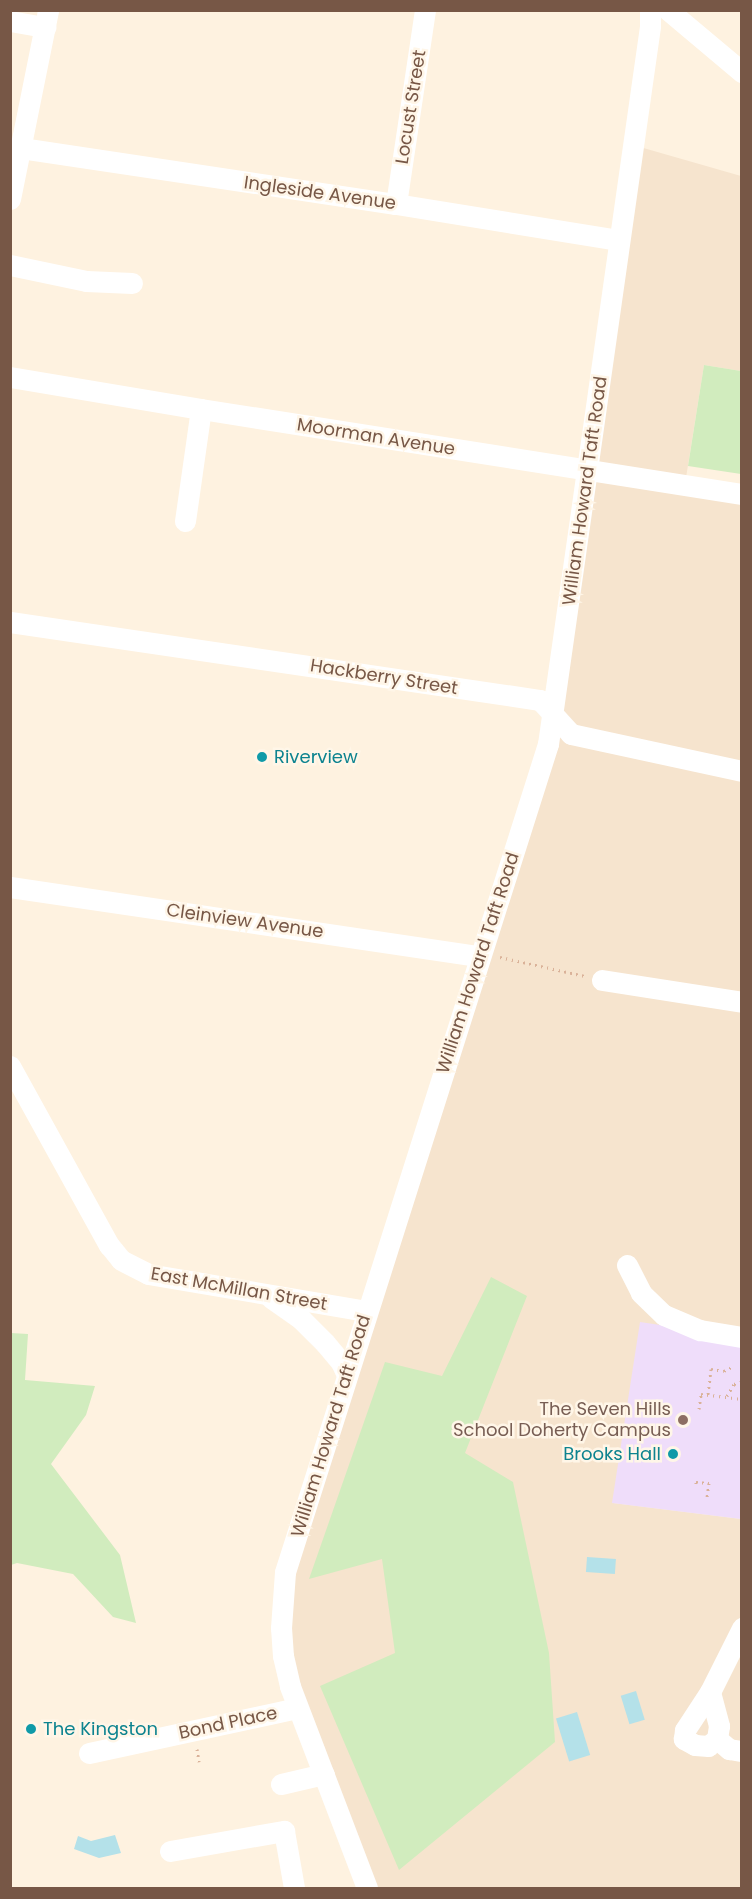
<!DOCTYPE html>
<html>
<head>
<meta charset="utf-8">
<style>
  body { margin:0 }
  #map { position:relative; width:752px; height:1899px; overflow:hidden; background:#fef2e0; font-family:Poppins,sans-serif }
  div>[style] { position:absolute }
  .residential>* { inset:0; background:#f6e4ce }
  .education>* { inset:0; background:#efddfa }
  .green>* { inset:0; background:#d1ecbe }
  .water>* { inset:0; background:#b4e1e9; transform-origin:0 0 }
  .path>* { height:3px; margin-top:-1.5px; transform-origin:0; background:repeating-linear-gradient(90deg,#dab299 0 1.5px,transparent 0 6px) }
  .minor>* { height:21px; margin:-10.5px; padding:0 10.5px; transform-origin:10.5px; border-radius:10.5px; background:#fff }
  .dots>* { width:16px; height:16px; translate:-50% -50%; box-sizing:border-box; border:3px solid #fff6e8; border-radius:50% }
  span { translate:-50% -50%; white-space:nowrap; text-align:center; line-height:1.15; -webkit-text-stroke:5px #fff6e8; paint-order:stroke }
  .street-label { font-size:18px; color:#775746 }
  .culture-label { font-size:18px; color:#0d838f }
  .left { translate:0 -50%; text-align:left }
  .right { translate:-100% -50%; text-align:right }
  .education-label { font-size:18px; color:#785e54 }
  .frame { position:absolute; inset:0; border:12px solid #775746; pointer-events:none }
</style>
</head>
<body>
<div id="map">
  <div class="residential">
    <div style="clip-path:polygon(633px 145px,741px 176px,741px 371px,704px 365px,685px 484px,741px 494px,741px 1337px,613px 1503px,741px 1519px,741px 1888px,367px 1888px,315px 1751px,281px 1602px,548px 744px)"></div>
  </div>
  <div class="education">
    <div style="clip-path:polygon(640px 1322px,741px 1337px,741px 1519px,612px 1503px)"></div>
  </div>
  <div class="green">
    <div style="clip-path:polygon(704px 365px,741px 371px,741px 474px,688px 466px)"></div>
    <div style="clip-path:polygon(491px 1277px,527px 1296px,465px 1453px,513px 1482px,549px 1653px,555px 1742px,399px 1870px,320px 1686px,395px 1653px,382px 1559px,309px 1579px,385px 1362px,442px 1376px)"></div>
    <div style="clip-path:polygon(11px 1333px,28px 1334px,25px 1380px,95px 1386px,86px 1415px,51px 1464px,120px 1555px,136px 1623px,113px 1617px,73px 1574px,17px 1563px,11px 1565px)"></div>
  </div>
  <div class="water">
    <div style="left:587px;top:1557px;width:29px;height:15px;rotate:4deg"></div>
    <div style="left:636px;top:1691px;width:30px;height:16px;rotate:73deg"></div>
    <div style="left:577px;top:1712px;width:45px;height:22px;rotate:73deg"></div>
    <div style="clip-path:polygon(115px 1835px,121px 1853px,99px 1858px,74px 1849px,78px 1836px,91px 1841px)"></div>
  </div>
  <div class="path">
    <div style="left:500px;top:957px;width:87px;rotate:12.6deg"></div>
    <div style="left:708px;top:1394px;width:25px;rotate:-83deg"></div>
    <div style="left:711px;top:1369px;width:13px;rotate:9deg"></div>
    <div style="left:724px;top:1371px;width:11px;rotate:-27deg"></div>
    <div style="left:727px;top:1396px;width:14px;rotate:-60deg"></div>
    <div style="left:734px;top:1384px;width:8px;rotate:-14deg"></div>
    <div style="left:699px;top:1409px;width:15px;rotate:-82deg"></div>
    <div style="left:701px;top:1394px;width:41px;rotate:7deg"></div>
    <div style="left:696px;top:1484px;width:2px;rotate:-90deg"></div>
    <div style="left:696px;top:1482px;width:13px;rotate:4deg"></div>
    <div style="left:709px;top:1483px;width:14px;rotate:98deg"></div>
    <div style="left:197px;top:1749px;width:13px;rotate:81deg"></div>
  </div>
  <div class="minor">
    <div style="left:668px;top:10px;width:97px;rotate:40deg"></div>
    <div style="left:10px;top:21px;width:36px;rotate:10deg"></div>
    <div style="left:21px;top:148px;width:379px;rotate:8.5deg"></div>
    <div style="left:396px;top:204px;width:226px;rotate:9.2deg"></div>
    <div style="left:10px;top:199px;width:193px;rotate:-78.6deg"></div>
    <div style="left:396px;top:204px;width:196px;rotate:-81.5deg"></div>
    <div style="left:10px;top:265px;width:78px;rotate:11.9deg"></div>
    <div style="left:86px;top:281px;width:46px;rotate:2.5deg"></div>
    <div style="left:10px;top:377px;width:194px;rotate:9.5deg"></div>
    <div style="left:201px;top:409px;width:548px;rotate:8.93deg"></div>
    <div style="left:185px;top:521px;width:113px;rotate:-81.9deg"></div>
    <div style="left:10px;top:622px;width:536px;rotate:8.37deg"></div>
    <div style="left:540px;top:700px;width:46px;rotate:47.6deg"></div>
    <div style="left:571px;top:734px;width:175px;rotate:12.2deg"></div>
    <div style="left:10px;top:887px;width:475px;rotate:8.4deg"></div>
    <div style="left:602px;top:980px;width:142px;rotate:8.9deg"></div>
    <div style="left:10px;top:1066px;width:205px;rotate:61.1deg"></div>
    <div style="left:109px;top:1245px;width:19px;rotate:51deg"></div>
    <div style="left:121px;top:1260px;width:30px;rotate:27deg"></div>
    <div style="left:148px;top:1274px;width:222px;rotate:9.6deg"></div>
    <div style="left:627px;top:1265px;width:31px;rotate:63deg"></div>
    <div style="left:641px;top:1293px;width:32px;rotate:44deg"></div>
    <div style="left:664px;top:1315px;width:39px;rotate:23deg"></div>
    <div style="left:700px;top:1330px;width:43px;rotate:9.5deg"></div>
    <div style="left:271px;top:1298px;width:37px;rotate:35deg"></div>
    <div style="left:301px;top:1319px;width:34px;rotate:45deg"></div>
    <div style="left:325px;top:1343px;width:25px;rotate:50deg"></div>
    <div style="left:341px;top:1362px;width:14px;rotate:65deg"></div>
    <div style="left:710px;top:1692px;width:35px;rotate:75deg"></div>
    <div style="left:719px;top:1726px;width:13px;rotate:99deg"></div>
    <div style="left:717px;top:1739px;width:11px;rotate:142deg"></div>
    <div style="left:708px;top:1746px;width:13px;rotate:-176deg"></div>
    <div style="left:695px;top:1745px;width:13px;rotate:-151deg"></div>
    <div style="left:684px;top:1739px;width:9px;rotate:-84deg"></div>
    <div style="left:685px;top:1730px;width:45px;rotate:-56.7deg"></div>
    <div style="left:710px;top:1692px;width:72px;rotate:-63.4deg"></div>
    <div style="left:717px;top:1739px;width:16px;rotate:40deg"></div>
    <div style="left:729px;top:1749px;width:13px;rotate:9deg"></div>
    <div style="left:89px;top:1753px;width:213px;rotate:-12.2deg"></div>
    <div style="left:281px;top:1784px;width:44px;rotate:-13.1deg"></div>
    <div style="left:170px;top:1851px;width:116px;rotate:-10deg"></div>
    <div style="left:284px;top:1831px;width:58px;rotate:80deg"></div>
    <div style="left:367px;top:1888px;width:216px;rotate:-110.9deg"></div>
    <div style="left:290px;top:1686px;width:31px;rotate:-103deg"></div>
    <div style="left:283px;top:1656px;width:28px;rotate:-94deg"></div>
    <div style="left:281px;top:1628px;width:56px;rotate:-85.9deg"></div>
    <div style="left:285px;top:1572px;width:869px;rotate:-72.38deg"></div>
    <div style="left:548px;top:744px;width:725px;rotate:-81.91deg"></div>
    <div style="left:650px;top:26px;width:16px;rotate:-90deg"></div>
  </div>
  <div class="dots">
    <div style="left:262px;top:757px;background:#0f9aa8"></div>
    <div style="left:683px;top:1420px;background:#8d6e63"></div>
    <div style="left:673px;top:1454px;background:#0f9aa8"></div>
    <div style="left:31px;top:1729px;background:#0f9aa8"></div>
  </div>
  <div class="street-label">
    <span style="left:411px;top:107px;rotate:-81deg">Locust Street</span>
    <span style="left:320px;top:193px;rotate:8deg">Ingleside Avenue</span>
    <span style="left:376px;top:437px;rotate:9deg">Moorman Avenue</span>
    <span style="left:585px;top:491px;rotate:-82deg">William Howard Taft Road</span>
    <span style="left:384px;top:677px;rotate:9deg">Hackberry Street</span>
    <span style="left:245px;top:921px;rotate:8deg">Cleinview Avenue</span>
    <span style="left:478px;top:963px;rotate:-72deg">William Howard Taft Road</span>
    <span style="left:239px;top:1289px;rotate:10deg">East McMillan Street</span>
    <span style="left:331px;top:1426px;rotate:-73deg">William Howard Taft Road</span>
    <span style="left:228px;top:1723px;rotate:-12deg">Bond Place</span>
  </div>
  <div class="culture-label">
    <span class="left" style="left:274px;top:757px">Riverview</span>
    <span class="right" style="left:661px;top:1454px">Brooks Hall</span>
    <span class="left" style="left:43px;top:1729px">The Kingston</span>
  </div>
  <div class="education-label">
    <span class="right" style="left:671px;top:1420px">The Seven Hills<br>School Doherty Campus</span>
  </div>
  <div class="frame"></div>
</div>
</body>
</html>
